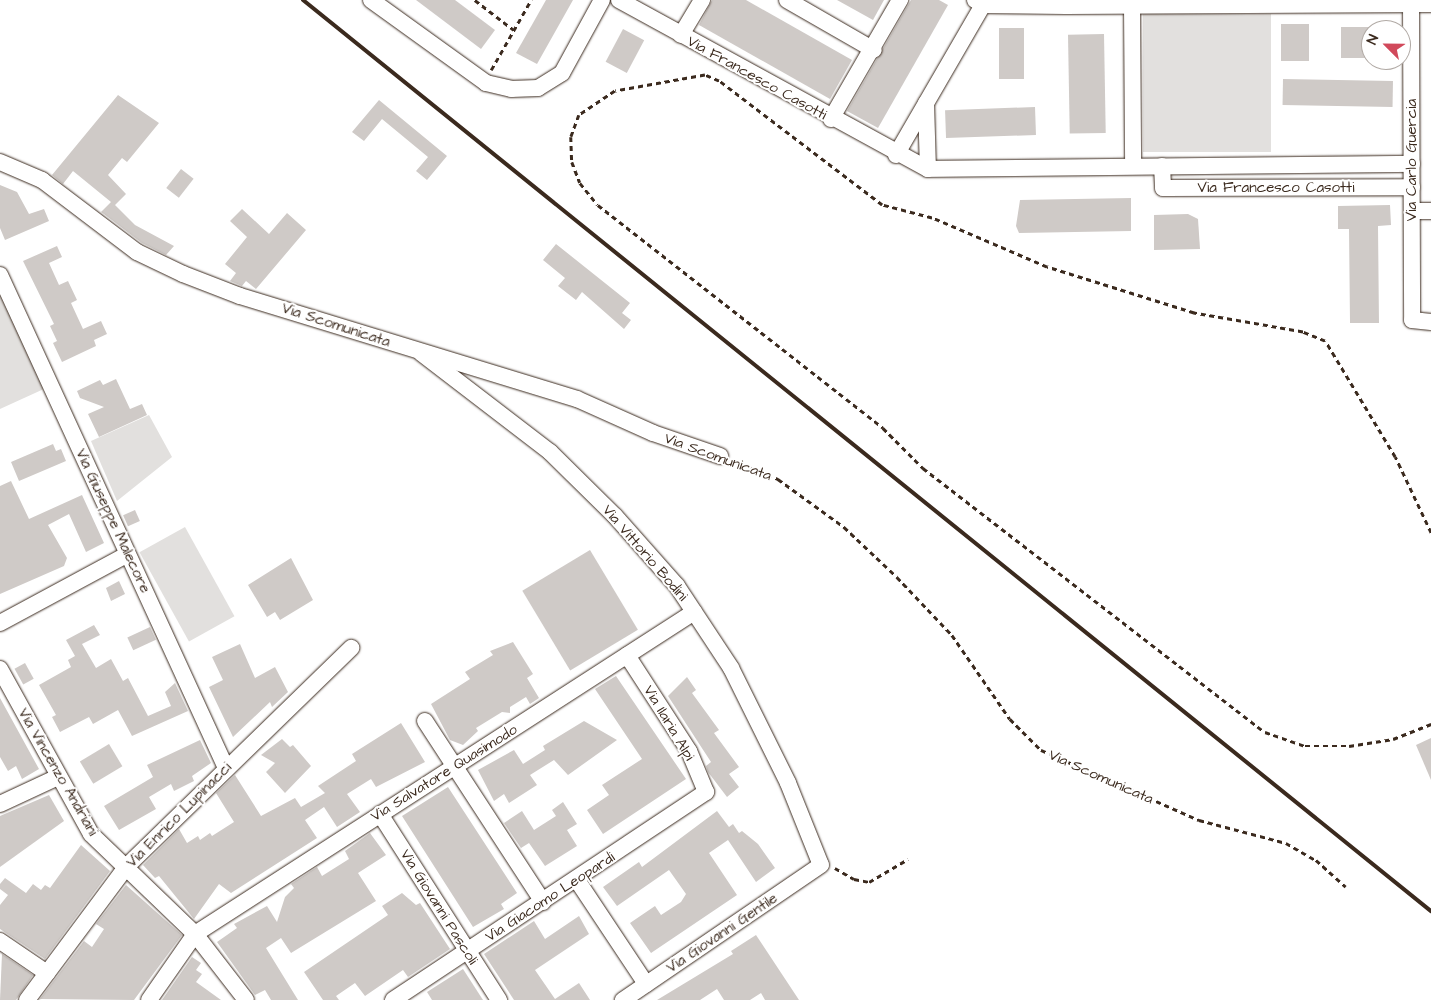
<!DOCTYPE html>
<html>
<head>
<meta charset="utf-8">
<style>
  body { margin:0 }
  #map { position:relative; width:1431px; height:1000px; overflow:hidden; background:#fff; font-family:"Architects Daughter",sans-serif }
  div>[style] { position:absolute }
  .green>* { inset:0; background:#e2e0de; transform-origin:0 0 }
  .building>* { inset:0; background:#cfcac7; transform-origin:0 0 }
  .path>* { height:2.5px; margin-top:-1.25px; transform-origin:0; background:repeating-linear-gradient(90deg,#3b2a1e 0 5px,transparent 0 9px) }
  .roads { filter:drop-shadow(0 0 1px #3b2a1e) drop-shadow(0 0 1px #3b2a1e) }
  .minor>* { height:16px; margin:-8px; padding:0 8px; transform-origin:8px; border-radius:8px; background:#fff }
  .rail>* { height:4px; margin:-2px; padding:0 2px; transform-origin:2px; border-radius:2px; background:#3b2a1e }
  span { translate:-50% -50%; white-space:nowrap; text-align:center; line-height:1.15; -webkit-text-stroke:4px #fff; paint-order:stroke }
  .street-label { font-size:15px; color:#3b2a1e }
  .north { position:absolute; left:1361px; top:20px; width:50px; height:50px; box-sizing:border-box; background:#fff; border:1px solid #b1aaa5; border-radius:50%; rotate:293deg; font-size:14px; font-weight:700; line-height:20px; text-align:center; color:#3b2a1e }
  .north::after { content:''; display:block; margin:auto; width:18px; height:22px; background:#d1495b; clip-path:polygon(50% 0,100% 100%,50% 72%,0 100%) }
</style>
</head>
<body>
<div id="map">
  <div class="green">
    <div style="left:1271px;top:14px;width:138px;height:128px;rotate:90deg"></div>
    <div style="clip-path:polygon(0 289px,46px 388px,0 409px)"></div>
    <div style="clip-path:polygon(149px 415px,172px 457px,117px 501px,91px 441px)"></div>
    <div style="left:185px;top:527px;width:102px;height:52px;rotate:61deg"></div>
  </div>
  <div class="building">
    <div style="clip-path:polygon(416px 0,455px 0,495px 30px,481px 49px)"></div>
    <div style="clip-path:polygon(546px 0,573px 0,537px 64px,516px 53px)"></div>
    <div style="clip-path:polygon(712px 0,746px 0,852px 60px,830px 99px,699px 25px)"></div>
    <div style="clip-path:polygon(837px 0,884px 0,873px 20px)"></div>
    <div style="clip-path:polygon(911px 0,939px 0,948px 5px,878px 128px,847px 111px)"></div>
    <div style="left:1281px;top:24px;width:28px;height:37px"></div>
    <div style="left:1371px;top:27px;width:31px;height:30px;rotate:90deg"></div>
    <div style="left:999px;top:28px;width:25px;height:51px"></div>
    <div style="left:623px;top:29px;width:24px;height:37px;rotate:28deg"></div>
    <div style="left:1104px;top:34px;width:99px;height:36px;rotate:89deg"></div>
    <div style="left:1283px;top:79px;width:110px;height:26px;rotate:1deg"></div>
    <div style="clip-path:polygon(118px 95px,159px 123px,127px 162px,122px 158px,108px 175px,126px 194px,115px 205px,135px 225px,174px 246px,166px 255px,142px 243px,104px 214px,101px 212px,111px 202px,73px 171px,63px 184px,52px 175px)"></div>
    <div style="clip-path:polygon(379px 100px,447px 156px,427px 180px,416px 171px,428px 157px,382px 119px,364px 141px,352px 132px)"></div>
    <div style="left:1035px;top:107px;width:28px;height:90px;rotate:88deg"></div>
    <div style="left:181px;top:169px;width:16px;height:24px;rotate:38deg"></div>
    <div style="clip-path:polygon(0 185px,17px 192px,29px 214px,44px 209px,49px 221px,5px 240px,0 228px)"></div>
    <div style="clip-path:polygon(1131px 198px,1131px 231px,1019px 233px,1016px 226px,1020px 200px)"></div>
    <div style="clip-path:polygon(1390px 205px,1391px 225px,1378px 226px,1379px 323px,1350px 323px,1349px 229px,1338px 229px,1338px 206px)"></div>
    <div style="clip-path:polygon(242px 209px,269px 234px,287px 213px,306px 230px,256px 289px,246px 281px,242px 286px,230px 281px,236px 273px,225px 264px,247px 237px,230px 221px)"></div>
    <div style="clip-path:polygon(1188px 214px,1198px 219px,1200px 249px,1154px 250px,1154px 215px)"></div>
    <div style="clip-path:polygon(556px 244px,630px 303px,622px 313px,631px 320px,624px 329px,582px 292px,576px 300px,558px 286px,565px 278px,543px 260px)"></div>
    <div style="clip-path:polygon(57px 246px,62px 257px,49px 263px,59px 285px,68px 281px,77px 300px,71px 303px,83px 329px,101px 321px,107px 334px,94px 340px,96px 346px,62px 362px,53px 343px,57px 341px,50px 326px,54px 324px,23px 261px)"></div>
    <div style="clip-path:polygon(116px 379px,130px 409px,142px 404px,147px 415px,99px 437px,88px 414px,104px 407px,80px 398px,77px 391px,100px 380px,103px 385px)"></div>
    <div style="clip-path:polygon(53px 444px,56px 451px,61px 449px,66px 461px,19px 481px,11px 462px)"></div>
    <div style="clip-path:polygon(11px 481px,29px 519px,82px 495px,104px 543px,86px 552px,69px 514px,48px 525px,67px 558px,64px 566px,0 594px,0 486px)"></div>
    <div style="left:135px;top:510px;width:12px;height:13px;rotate:66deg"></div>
    <div style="left:590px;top:550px;width:93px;height:79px;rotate:59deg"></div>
    <div style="clip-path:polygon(291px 558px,313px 600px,280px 620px,275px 612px,267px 617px,248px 585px)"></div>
    <div style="clip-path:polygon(119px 581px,125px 594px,111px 601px,106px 588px)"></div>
    <div style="clip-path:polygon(94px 625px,100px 635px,82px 644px,96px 668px,111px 659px,123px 681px,128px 678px,148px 716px,171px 706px,165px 692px,175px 683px,188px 711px,132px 736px,118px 710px,93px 724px,89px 717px,60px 732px,52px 717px,56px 715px,39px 685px,71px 667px,68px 660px,75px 656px,66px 640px)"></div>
    <div style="left:150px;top:627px;width:14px;height:25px;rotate:65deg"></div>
    <div style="clip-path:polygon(513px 642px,533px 674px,527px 678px,539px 698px,530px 704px,526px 697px,510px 707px,510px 713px,502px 712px,476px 728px,478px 731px,463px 745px,450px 740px,431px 704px,470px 679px,465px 672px,493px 655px,490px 651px)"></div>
    <div style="clip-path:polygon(240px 644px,255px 678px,275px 667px,288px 692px,272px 707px,270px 702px,233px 737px,209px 687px,223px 680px,212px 657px)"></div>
    <div style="left:25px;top:663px;width:18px;height:12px;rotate:61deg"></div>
    <div style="clip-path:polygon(616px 676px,686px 779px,603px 834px,587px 810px,609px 795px,602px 785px,642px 759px,595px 689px)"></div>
    <div style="clip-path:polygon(687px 677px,696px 690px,692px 693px,719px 730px,714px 733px,739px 767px,729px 774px,739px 787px,727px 797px,708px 772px,706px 766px,711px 762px,668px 696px)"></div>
    <div style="clip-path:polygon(0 698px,39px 769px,22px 779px,16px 766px,8px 771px,0 757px)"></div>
    <div style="clip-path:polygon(584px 721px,617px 740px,568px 775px,554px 760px,530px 775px,537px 785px,509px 803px,504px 794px,494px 801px,478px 770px,514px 750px,523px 764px,545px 750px,543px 746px)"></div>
    <div style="clip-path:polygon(401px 723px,425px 762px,376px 787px,371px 779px,347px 794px,360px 812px,337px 827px,324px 807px,305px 820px,317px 838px,231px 893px,219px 884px,194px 919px,159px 876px,155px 878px,143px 865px,179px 829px,187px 843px,198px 836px,200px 840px,210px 833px,212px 836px,234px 822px,216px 793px,235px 775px,261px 816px,295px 798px,301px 807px,325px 793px,318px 786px,356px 761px,352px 754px)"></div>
    <div style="clip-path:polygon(1431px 738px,1431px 780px,1416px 745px)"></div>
    <div style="clip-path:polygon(282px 739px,290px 747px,293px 745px,311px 766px,285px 793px,266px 772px,275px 763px,261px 755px)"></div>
    <div style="clip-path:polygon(200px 740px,211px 763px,192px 776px,194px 781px,174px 791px,171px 784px,149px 797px,156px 809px,119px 830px,104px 806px,153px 777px,147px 765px)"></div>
    <div style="left:109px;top:744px;width:26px;height:34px;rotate:59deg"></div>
    <div style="clip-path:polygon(448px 787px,517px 893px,501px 904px,504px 909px,473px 927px,402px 816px)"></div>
    <div style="clip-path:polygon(49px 795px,64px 821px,0 867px,0 816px)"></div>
    <div style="clip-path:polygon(563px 802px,577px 824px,567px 830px,577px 846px,545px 866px,529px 843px,521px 848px,504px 823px,522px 811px,534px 830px,556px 816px,552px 810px)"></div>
    <div style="clip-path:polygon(717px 811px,729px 827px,733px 824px,739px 833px,742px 831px,758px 844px,775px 868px,756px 882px,728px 840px,709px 853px,737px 895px,651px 953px,630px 923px,655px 906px,661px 915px,681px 902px,686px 894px,669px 870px,617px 906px,603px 887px,639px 862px,642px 867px)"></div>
    <div style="clip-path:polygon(370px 833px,386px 855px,358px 873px,376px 901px,291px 953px,281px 938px,266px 948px,298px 1000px,271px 1000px,265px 990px,255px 995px,217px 942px,237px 928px,234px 924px,267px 906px,277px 922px,285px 897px,294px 888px,291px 884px,317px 867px,322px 876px,349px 859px,345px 851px)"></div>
    <div style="clip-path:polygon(81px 845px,110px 871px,45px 959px,0 929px,0 905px,8px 895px,0 889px,0 884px,5px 878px,26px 893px,33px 884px,41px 890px,45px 885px,50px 888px)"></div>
    <div style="clip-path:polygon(126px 885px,182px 935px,134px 1000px,40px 999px,84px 941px,92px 947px,104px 929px,96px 924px)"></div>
    <div style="clip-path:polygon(402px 893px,416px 905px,420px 903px,450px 949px,408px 977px,403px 970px,365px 996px,355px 983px,336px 996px,339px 1000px,323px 1000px,304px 972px,388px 915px,382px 906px)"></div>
    <div style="clip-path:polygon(579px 916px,589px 934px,535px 970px,555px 999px,579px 983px,590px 1000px,514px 1000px,484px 954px,534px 921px,545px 939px)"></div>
    <div style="clip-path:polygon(756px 935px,799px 1000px,765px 1000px,761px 993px,750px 1000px,724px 1000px,717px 989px,700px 1000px,657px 1000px,733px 954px,731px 951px)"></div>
    <div style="clip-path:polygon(2px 954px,33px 975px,16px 1000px,0 1000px)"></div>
    <div style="clip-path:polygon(192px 957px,201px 963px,196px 970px,202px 974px,196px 982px,221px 1000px,162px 1000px)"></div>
    <div style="clip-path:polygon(463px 969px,483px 1000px,432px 1000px,427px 992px)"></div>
  </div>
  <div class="path">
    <div style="left:475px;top:0;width:49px;rotate:37.6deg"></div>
    <div style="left:491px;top:70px;width:81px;rotate:-60.3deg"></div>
    <div style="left:734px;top:461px;width:48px;rotate:22.2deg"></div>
    <div style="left:778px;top:479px;width:82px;rotate:36deg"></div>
    <div style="left:844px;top:527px;width:73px;rotate:43.3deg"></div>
    <div style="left:897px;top:577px;width:80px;rotate:46.5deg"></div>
    <div style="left:952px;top:635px;width:102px;rotate:55.4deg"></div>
    <div style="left:1010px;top:719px;width:44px;rotate:45deg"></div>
    <div style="left:1041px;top:750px;width:173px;rotate:23.9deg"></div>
    <div style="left:1199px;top:820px;width:90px;rotate:14.8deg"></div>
    <div style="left:1286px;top:843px;width:34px;rotate:30deg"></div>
    <div style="left:1316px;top:860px;width:40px;rotate:42deg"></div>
    <div style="left:1431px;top:533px;width:84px;rotate:-115.3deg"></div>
    <div style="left:1395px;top:457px;width:135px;rotate:-121.1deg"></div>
    <div style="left:1325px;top:341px;width:24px;rotate:-158deg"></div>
    <div style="left:1303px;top:332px;width:111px;rotate:-170.1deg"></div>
    <div style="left:1194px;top:313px;width:154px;rotate:-162.6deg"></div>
    <div style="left:1047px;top:267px;width:125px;rotate:-156.9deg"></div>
    <div style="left:932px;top:218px;width:52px;rotate:-165.4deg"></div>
    <div style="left:882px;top:205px;width:205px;rotate:-142.7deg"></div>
    <div style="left:719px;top:81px;width:15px;rotate:-157deg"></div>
    <div style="left:705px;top:75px;width:91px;rotate:169.9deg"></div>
    <div style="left:615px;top:91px;width:43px;rotate:146.3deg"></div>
    <div style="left:579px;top:115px;width:23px;rotate:110deg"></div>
    <div style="left:571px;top:137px;width:25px;rotate:88deg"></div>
    <div style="left:572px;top:162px;width:22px;rotate:69deg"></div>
    <div style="left:580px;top:183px;width:28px;rotate:51deg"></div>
    <div style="left:598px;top:205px;width:362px;rotate:38deg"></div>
    <div style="left:883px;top:428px;width:57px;rotate:45deg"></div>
    <div style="left:923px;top:468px;width:432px;rotate:37.7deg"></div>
    <div style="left:1265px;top:732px;width:42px;rotate:19.3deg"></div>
    <div style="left:1305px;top:746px;width:44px"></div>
    <div style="left:1349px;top:746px;width:45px;rotate:-9deg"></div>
    <div style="left:1393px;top:739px;width:41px;rotate:-21.5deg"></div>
    <div style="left:835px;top:868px;width:22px;rotate:30deg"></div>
    <div style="left:854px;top:879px;width:15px;rotate:11deg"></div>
    <div style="left:869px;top:882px;width:45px;rotate:-30.5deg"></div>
  </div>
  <div class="roads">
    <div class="minor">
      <div style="left:371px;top:0;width:142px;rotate:35.8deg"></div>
      <div style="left:486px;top:83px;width:26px;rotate:13deg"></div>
      <div style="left:511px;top:89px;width:27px;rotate:-2deg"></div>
      <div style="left:538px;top:88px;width:28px;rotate:-32deg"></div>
      <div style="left:562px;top:73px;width:83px;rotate:-61.3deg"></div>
      <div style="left:619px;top:0;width:352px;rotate:28.7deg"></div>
      <div style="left:928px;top:169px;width:484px;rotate:-0.6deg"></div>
      <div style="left:787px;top:0;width:100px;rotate:29.9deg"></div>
      <div style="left:975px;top:0;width:9px;rotate:32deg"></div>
      <div style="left:983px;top:5px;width:83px;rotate:0.7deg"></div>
      <div style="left:1066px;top:6px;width:365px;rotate:-0.3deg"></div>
      <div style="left:1411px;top:0;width:320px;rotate:89.8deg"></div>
      <div style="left:1412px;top:320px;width:19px;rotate:6deg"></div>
      <div style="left:1132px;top:4px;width:162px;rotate:89.6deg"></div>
      <div style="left:681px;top:35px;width:41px;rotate:-59deg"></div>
      <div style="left:926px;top:103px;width:66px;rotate:88.3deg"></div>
      <div style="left:831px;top:119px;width:138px;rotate:-59.9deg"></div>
      <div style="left:896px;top:155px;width:173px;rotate:-59.9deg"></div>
      <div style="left:0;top:162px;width:46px;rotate:23.2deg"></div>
      <div style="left:42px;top:180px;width:119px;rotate:37.2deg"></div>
      <div style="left:137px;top:252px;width:51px;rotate:25.6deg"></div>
      <div style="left:183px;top:274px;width:61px;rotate:21.1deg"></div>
      <div style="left:240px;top:296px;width:352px;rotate:17deg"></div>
      <div style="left:577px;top:399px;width:83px;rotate:24.1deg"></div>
      <div style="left:653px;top:433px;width:71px;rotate:18.9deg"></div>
      <div style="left:1162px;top:166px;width:22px;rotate:87deg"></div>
      <div style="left:1163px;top:188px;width:249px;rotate:-0.2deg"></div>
      <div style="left:1412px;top:211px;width:19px"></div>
      <div style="left:0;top:275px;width:542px;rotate:65.37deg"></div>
      <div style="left:421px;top:353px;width:163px;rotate:37.5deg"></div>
      <div style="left:550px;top:452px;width:91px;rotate:44.6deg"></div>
      <div style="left:615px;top:516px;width:94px;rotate:48.5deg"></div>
      <div style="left:677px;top:586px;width:98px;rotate:56.6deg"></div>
      <div style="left:731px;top:668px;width:128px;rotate:63.6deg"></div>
      <div style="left:788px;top:783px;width:88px;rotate:68.1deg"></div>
      <div style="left:821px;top:865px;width:240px;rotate:145.7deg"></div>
      <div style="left:0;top:623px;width:145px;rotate:-28.3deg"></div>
      <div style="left:0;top:669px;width:188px;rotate:61.1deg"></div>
      <div style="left:91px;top:834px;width:144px;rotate:43.9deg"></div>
      <div style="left:195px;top:934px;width:83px;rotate:52.3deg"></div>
      <div style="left:425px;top:721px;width:216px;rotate:56.9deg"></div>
      <div style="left:0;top:804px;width:64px;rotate:-25deg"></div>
      <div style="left:380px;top:814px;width:221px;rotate:57.4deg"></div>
      <div style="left:577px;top:880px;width:125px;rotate:56.4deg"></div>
      <div style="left:0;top:941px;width:57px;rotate:34.2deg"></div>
      <div style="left:27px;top:1000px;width:167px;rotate:-53.3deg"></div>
      <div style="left:127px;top:866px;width:313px;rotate:-44.2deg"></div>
      <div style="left:149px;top:1000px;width:80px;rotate:-55.1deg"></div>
      <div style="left:195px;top:934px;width:594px;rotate:-32.83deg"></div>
      <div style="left:393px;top:1000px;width:376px;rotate:-33.6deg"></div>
      <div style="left:706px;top:792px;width:44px;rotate:-112.5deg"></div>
      <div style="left:689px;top:751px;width:114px;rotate:-122.9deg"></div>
    </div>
  </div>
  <div class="rail">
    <div style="left:303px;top:0;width:1450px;rotate:38.93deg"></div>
  </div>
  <div class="street-label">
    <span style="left:757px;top:78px;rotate:29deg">Via Francesco Casotti</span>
    <span style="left:1412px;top:160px;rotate:-90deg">Via Carlo Guercia</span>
    <span style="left:1276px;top:188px">Via Francesco Casotti</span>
    <span style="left:336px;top:325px;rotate:18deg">Via Scomunicata</span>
    <span style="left:718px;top:457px;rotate:20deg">Via Scomunicata</span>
    <span style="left:113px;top:521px;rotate:65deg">Via Giuseppe Malecore</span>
    <span style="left:645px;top:553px;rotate:49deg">Via Vittorio Bodini</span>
    <span style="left:669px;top:723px;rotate:59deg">Via Ilaria Alpi</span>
    <span style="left:58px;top:772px;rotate:60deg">Via Vincenzo Andriani</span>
    <span style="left:444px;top:773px;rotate:-32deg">Via Salvatore Quasimodo</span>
    <span style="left:1101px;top:777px;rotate:24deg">Via Scomunicata</span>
    <span style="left:179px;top:815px;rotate:-45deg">Via Enrico Lupinacci</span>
    <span style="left:550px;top:897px;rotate:-33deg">Via Giacomo Leopardi</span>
    <span style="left:439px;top:907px;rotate:58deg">Via Giovanni Pascoli</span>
    <span style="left:722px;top:933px;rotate:-34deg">Via Giovanni Gentile</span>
  </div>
  <div class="north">N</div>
</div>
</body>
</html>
